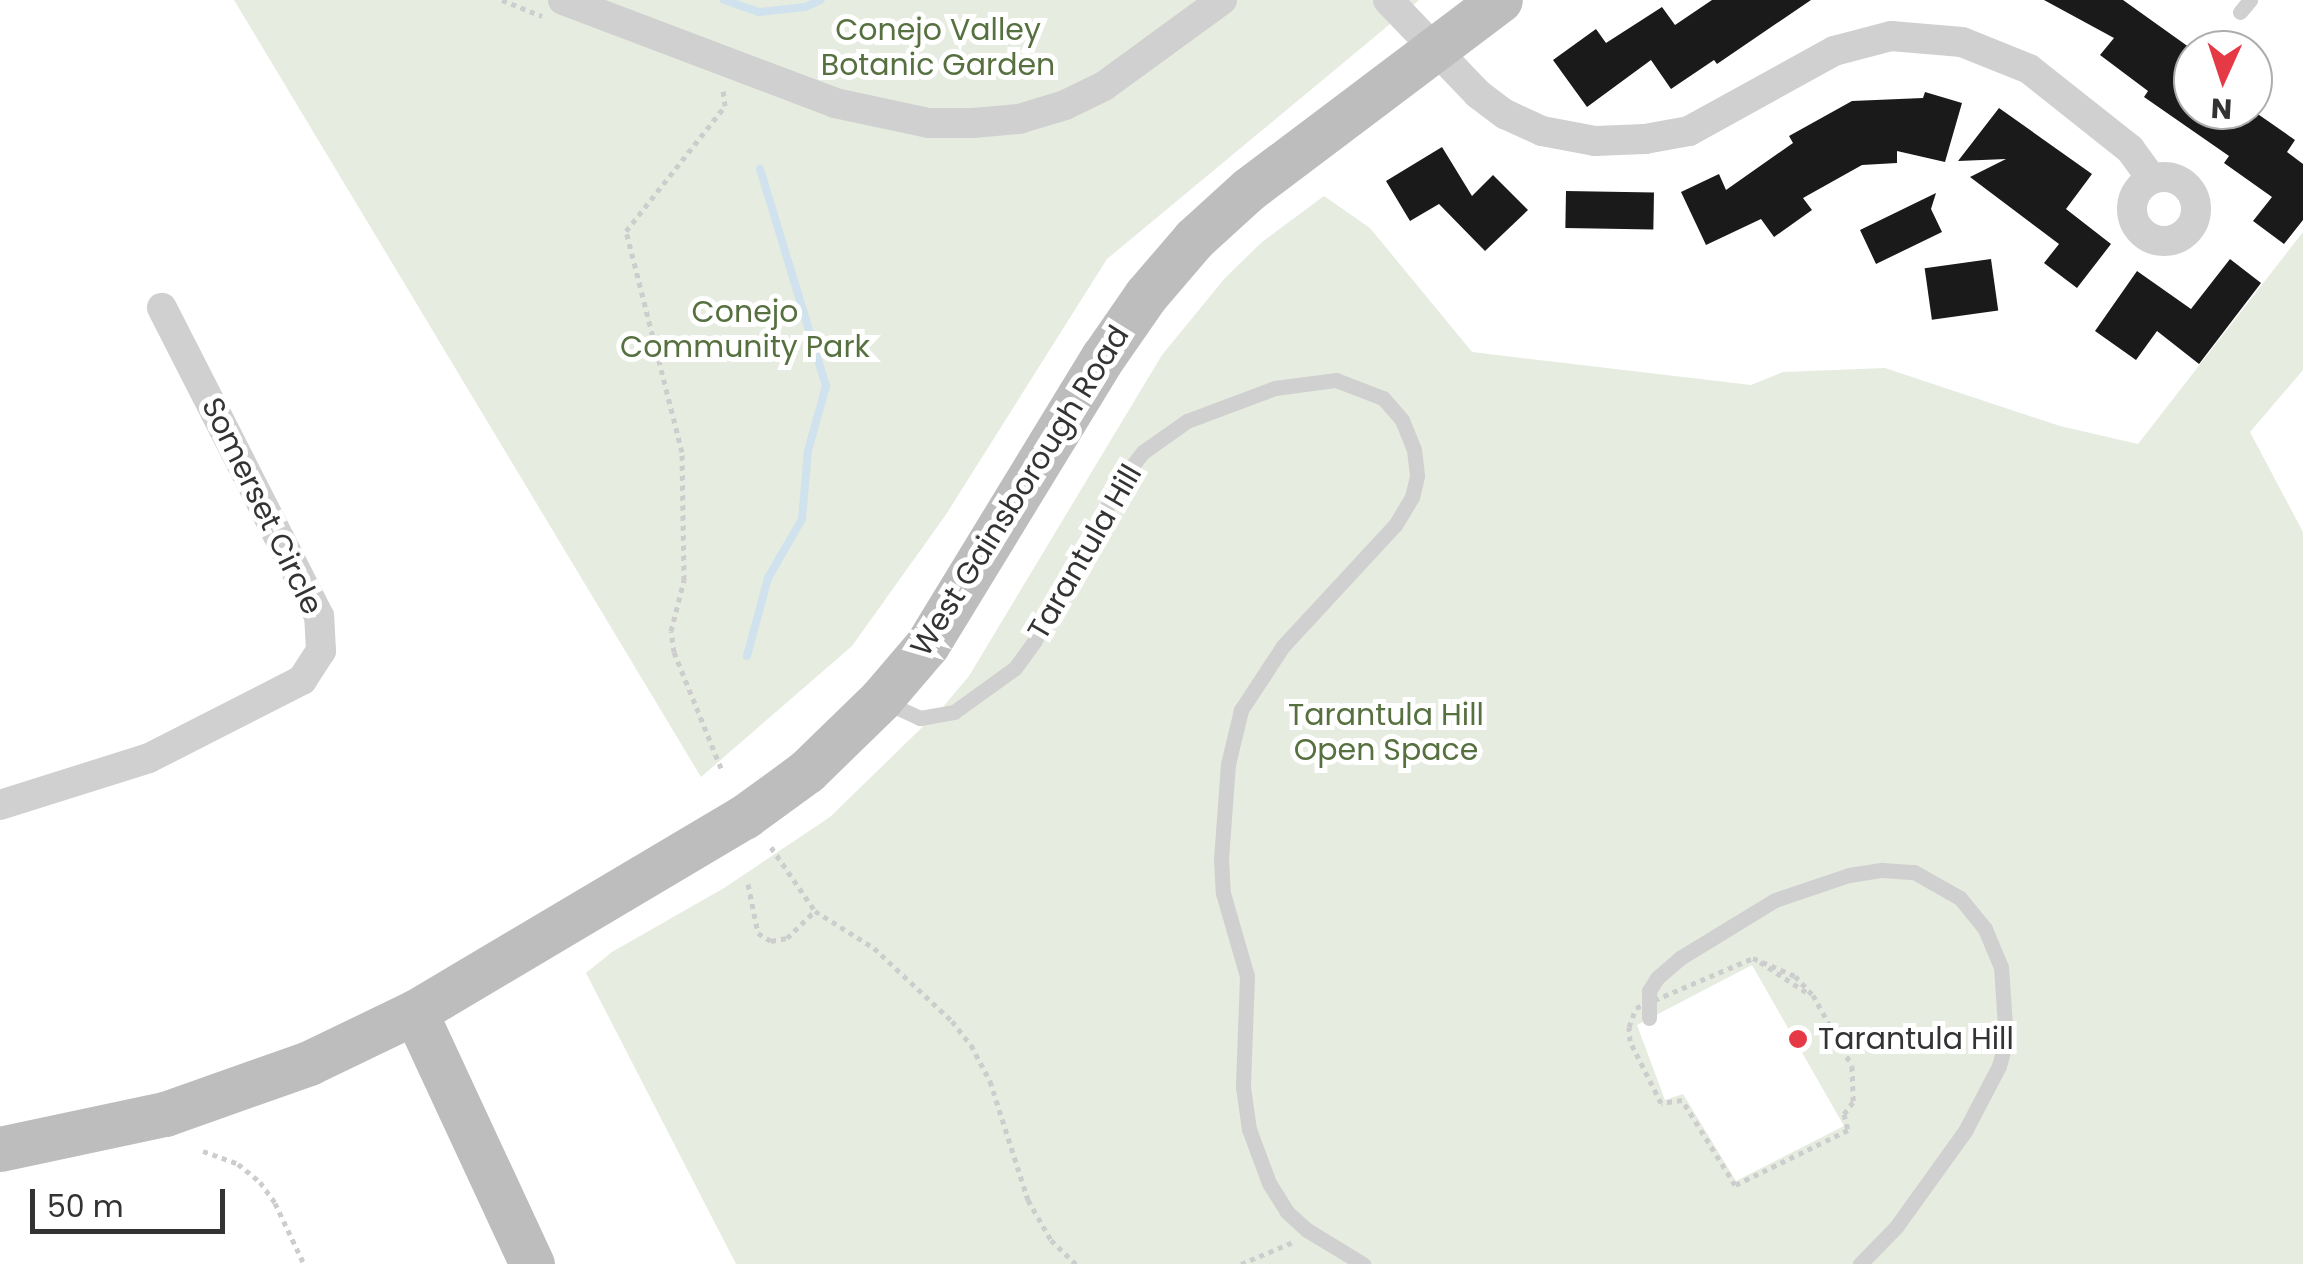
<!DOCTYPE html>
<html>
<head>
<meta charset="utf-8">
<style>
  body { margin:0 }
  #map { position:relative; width:2303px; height:1264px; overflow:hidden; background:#fff; font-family:Poppins,sans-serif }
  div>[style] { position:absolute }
  .green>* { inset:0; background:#e6ecdf }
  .stream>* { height:8px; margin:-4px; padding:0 4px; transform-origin:4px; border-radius:4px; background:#cfe2ee }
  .building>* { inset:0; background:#1a1a1a; transform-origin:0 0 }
  .path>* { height:5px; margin-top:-2.5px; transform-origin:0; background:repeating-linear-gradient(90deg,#cdcdcd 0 5px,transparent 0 10px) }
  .lane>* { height:15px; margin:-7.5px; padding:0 7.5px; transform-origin:7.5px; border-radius:7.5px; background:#d0d0d0 }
  .street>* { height:30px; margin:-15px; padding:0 15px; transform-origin:15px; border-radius:15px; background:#d0d0d0 }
  .street>.ring { margin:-15px; padding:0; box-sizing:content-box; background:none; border:30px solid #d0d0d0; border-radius:50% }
  .secondary>* { height:45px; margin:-22.5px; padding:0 22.5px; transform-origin:22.5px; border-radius:22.5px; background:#bdbdbd }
  .dots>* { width:28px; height:28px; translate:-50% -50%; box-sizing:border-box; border:5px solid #fff; border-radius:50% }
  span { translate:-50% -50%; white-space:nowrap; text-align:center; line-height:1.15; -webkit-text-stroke:10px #fff; paint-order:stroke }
  .park-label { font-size:30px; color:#56703f }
  .street-label { font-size:30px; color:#333 }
  .poi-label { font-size:30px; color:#333 }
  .left { translate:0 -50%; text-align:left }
  .north { position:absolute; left:2173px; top:30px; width:100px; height:100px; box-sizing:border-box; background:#fff; border:2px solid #adadad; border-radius:50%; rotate:183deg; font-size:28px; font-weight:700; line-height:40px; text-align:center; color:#333 }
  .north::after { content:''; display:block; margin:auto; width:35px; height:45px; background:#e63946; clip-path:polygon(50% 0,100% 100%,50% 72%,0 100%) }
  .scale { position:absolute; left:30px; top:1189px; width:195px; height:45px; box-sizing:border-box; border:5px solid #333; border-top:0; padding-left:12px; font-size:30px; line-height:35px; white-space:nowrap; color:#333; -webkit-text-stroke:8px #fff; paint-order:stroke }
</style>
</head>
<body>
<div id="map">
  <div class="green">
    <div style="clip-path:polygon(234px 0,1419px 0,1107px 259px,945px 516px,852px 646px,701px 777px)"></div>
    <div style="clip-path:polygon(evenodd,1324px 196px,1370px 228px,1472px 352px,1751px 385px,1783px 372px,1885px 368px,2060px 426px,2138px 444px,2303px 232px,2303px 370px,2250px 432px,2303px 532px,2303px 1264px,736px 1264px,586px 973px,612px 952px,724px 888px,830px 817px,943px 707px,969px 676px,1162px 355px,1225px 278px,1262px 242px,1324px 196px,1752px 965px,1844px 1126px,1736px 1181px,1683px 1094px,1665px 1100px,1637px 1025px,1752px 965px)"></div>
  </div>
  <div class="stream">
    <div style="left:724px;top:0;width:37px;rotate:19deg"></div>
    <div style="left:759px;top:12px;width:46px;rotate:-6.2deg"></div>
    <div style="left:805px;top:7px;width:17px;rotate:-24deg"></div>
    <div style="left:747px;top:656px;width:81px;rotate:-74.9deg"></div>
    <div style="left:768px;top:578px;width:68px;rotate:-60deg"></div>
    <div style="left:802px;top:519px;width:68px;rotate:-85deg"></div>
    <div style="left:808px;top:451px;width:67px;rotate:-74.5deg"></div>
    <div style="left:826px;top:386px;width:227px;rotate:-106.9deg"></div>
  </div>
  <div class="building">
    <div style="clip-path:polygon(1712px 0,1811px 0,1717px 64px,1714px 60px,1671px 89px,1651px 60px,1587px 107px,1553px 60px,1596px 29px,1606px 43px,1662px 7px,1675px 25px)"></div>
    <div style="clip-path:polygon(2044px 0,2123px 0,2193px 50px,2193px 110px,2252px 110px,2295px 140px,2287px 152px,2303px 164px,2303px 220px,2284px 244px,2253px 221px,2272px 197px,2224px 163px,2229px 156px,2144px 97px,2148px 91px,2100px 55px,2114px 38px)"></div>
    <div style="clip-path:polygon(1925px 92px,1962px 103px,1945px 162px,1897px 151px,1897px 163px,1862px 165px,1803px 198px,1812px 210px,1774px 237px,1761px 219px,1706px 245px,1681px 192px,1719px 174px,1726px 190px,1793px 143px,1789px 136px,1852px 101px,1923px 98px)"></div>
    <div style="clip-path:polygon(1999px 108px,2092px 174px,2066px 209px,2111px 244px,2077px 288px,2044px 263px,2059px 244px,1970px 177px,2006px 159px,1958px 161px)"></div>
    <div style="clip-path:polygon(1442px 147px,1472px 196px,1493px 175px,1528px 210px,1485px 251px,1439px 204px,1410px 221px,1386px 181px)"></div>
    <div style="left:1566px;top:191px;width:88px;height:37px;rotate:1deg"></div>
    <div style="clip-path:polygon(1936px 193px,1931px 209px,1942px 232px,1876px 264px,1860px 230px)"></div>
    <div style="left:1991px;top:259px;width:52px;height:67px;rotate:82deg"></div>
    <div style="clip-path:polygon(2230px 259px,2261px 283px,2199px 364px,2157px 331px,2136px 360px,2095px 331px,2137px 271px,2191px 309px)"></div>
  </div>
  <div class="path">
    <div style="left:502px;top:0;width:43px;rotate:21.8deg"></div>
    <div style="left:721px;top:768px;width:125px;rotate:-112.1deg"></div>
    <div style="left:674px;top:652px;width:21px;rotate:-98deg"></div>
    <div style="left:671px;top:631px;width:53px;rotate:-75.7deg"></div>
    <div style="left:684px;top:580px;width:128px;rotate:-90.9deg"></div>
    <div style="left:682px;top:452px;width:228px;rotate:-104.2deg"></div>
    <div style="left:626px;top:231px;width:159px;rotate:-51.6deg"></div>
    <div style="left:725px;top:106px;width:16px;rotate:-97deg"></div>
    <div style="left:771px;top:847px;width:78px;rotate:55.5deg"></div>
    <div style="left:815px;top:911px;width:70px;rotate:32.1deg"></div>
    <div style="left:874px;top:948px;width:107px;rotate:43.1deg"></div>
    <div style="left:952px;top:1021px;width:31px;rotate:52deg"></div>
    <div style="left:971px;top:1045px;width:41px;rotate:62.2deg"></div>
    <div style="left:990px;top:1081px;width:125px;rotate:72.3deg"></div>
    <div style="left:1028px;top:1200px;width:46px;rotate:60.1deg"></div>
    <div style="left:1051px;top:1240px;width:35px;rotate:44deg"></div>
    <div style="left:748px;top:884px;width:50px;rotate:78.5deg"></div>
    <div style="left:758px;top:933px;width:15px;rotate:32deg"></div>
    <div style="left:771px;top:941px;width:16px;rotate:-11deg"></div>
    <div style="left:787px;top:938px;width:39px;rotate:-44deg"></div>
    <div style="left:1753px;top:958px;width:46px;rotate:23.2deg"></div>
    <div style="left:1795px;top:976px;width:26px;rotate:47deg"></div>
    <div style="left:1813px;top:995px;width:81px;rotate:61.2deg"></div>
    <div style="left:1852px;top:1066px;width:36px;rotate:88deg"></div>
    <div style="left:1853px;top:1102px;width:15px;rotate:127deg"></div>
    <div style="left:1844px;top:1114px;width:16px;rotate:76deg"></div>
    <div style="left:1848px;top:1130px;width:126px;rotate:154deg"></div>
    <div style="left:1735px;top:1185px;width:100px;rotate:-121.9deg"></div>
    <div style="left:1682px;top:1100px;width:21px;rotate:172deg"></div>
    <div style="left:1661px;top:1103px;width:69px;rotate:-116.6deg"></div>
    <div style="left:1630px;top:1041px;width:14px;rotate:-94deg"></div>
    <div style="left:1629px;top:1027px;width:20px;rotate:-70deg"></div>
    <div style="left:1636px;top:1008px;width:127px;rotate:-23.1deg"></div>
    <div style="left:1760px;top:962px;width:59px;rotate:33.1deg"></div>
    <div style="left:203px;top:1151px;width:37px;rotate:20deg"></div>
    <div style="left:238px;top:1164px;width:28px;rotate:39deg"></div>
    <div style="left:260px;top:1182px;width:26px;rotate:54deg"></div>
    <div style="left:275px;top:1203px;width:68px;rotate:64.6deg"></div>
    <div style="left:1241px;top:1264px;width:56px;rotate:-22.9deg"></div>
  </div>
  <div class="lane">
    <div style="left:2240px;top:12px;width:16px;rotate:-50deg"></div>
    <div style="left:883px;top:701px;width:41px;rotate:24.7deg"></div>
    <div style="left:920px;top:718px;width:35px;rotate:-10deg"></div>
    <div style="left:954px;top:712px;width:75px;rotate:-35.8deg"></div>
    <div style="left:1015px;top:668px;width:34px;rotate:-54deg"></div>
    <div style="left:1035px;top:640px;width:182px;rotate:-61.7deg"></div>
    <div style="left:1121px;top:480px;width:36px;rotate:-52deg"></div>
    <div style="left:1143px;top:452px;width:54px;rotate:-35.2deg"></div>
    <div style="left:1187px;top:421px;width:94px;rotate:-20.6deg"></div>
    <div style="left:1275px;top:388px;width:62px;rotate:-7.5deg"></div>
    <div style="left:1336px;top:380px;width:50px;rotate:21deg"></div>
    <div style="left:1383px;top:398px;width:29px;rotate:49deg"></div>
    <div style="left:1402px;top:420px;width:32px;rotate:68deg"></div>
    <div style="left:1414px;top:450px;width:26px;rotate:83deg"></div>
    <div style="left:1417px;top:476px;width:22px;rotate:103deg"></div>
    <div style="left:1412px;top:497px;width:33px;rotate:121deg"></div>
    <div style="left:1395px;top:525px;width:165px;rotate:132.8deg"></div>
    <div style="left:1283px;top:646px;width:77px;rotate:123.3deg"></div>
    <div style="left:1241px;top:710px;width:56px;rotate:103.5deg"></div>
    <div style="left:1228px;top:764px;width:95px;rotate:94.2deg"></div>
    <div style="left:1221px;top:859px;width:34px;rotate:87deg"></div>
    <div style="left:1223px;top:893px;width:86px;rotate:73.9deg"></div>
    <div style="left:1247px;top:976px;width:111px;rotate:92.1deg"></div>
    <div style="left:1243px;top:1087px;width:42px;rotate:81.9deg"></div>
    <div style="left:1249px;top:1129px;width:58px;rotate:69.7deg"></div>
    <div style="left:1269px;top:1183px;width:34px;rotate:58deg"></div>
    <div style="left:1287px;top:1212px;width:27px;rotate:42deg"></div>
    <div style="left:1307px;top:1230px;width:66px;rotate:31.3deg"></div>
    <div style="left:1649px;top:1018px;width:27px;rotate:-90deg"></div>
    <div style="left:1649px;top:991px;width:15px;rotate:-58deg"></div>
    <div style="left:1657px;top:978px;width:30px;rotate:-41deg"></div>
    <div style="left:1680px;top:958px;width:111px;rotate:-31.4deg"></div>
    <div style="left:1775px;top:900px;width:78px;rotate:-18.7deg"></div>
    <div style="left:1849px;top:875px;width:33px;rotate:-9deg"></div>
    <div style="left:1882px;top:870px;width:32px;rotate:4deg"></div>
    <div style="left:1914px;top:872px;width:53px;rotate:29.5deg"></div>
    <div style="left:1960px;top:898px;width:40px;rotate:51deg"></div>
    <div style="left:1985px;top:929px;width:41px;rotate:67.2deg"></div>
    <div style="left:2001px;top:967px;width:73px;rotate:86.1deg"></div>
    <div style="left:2006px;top:1040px;width:27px;rotate:105deg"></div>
    <div style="left:1999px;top:1066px;width:73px;rotate:117.6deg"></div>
    <div style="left:1965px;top:1131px;width:118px;rotate:125.7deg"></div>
    <div style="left:1896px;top:1227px;width:52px;rotate:134.2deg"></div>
  </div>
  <div class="street">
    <div style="left:563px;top:0;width:291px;rotate:20.7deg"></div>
    <div style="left:835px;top:103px;width:95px;rotate:12.1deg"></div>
    <div style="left:928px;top:123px;width:45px"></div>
    <div style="left:973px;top:123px;width:46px;rotate:-5deg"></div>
    <div style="left:1019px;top:119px;width:48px;rotate:-16.9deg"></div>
    <div style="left:1065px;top:105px;width:43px;rotate:-26deg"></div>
    <div style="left:1104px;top:86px;width:146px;rotate:-36.1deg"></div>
    <div style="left:1388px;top:0;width:130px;rotate:46.2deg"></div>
    <div style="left:1478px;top:94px;width:34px;rotate:37deg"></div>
    <div style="left:1505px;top:114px;width:41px;rotate:24.7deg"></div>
    <div style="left:1542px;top:131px;width:54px;rotate:10.7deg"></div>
    <div style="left:1595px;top:141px;width:50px;rotate:-2.3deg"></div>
    <div style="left:1645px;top:139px;width:45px;rotate:-10.3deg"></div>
    <div style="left:1689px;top:131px;width:166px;rotate:-28.9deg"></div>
    <div style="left:1834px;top:51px;width:59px;rotate:-14.7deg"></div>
    <div style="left:1891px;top:36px;width:71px;rotate:4.8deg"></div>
    <div style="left:1962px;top:42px;width:72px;rotate:21.9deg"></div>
    <div style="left:2029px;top:69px;width:129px;rotate:38.4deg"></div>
    <div style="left:2130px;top:149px;width:37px;rotate:54deg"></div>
    <div class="ring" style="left:2132px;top:177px;width:34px;height:34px"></div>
    <div style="left:0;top:805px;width:156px;rotate:-17.5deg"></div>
    <div style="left:149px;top:758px;width:172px;rotate:-27deg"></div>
    <div style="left:302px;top:680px;width:35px;rotate:-57deg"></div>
    <div style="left:321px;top:651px;width:35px;rotate:-93deg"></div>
    <div style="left:319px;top:616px;width:346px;rotate:-117deg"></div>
  </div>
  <div class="secondary">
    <div style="left:415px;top:1012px;width:278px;rotate:65.1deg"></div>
    <div style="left:0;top:1149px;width:169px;rotate:-12deg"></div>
    <div style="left:165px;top:1114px;width:153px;rotate:-19.5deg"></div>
    <div style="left:309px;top:1063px;width:118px;rotate:-25.7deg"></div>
    <div style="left:415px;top:1012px;width:382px;rotate:-30.7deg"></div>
    <div style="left:744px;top:817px;width:78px;rotate:-36.1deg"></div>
    <div style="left:807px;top:771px;width:102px;rotate:-44.2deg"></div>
    <div style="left:880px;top:700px;width:72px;rotate:-49.5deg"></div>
    <div style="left:927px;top:645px;width:338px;rotate:-58.6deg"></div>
    <div style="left:1103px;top:357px;width:75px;rotate:-55.3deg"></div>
    <div style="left:1146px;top:295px;width:74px;rotate:-49.4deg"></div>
    <div style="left:1194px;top:239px;width:74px;rotate:-42.3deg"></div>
    <div style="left:1249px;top:189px;width:314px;rotate:-37deg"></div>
  </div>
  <div class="dots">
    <div style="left:1798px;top:1039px;background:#e63946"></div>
  </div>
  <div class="park-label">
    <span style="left:938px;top:47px">Conejo Valley<br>Botanic Garden</span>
    <span style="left:745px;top:329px">Conejo<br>Community Park</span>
    <span style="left:1386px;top:732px">Tarantula Hill<br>Open Space</span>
  </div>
  <div class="street-label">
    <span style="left:1020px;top:491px;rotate:-58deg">West Gainsborough Road</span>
    <span style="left:262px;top:506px;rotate:64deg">Somerset Circle</span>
    <span style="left:1085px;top:552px;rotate:-60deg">Tarantula Hill</span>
  </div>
  <div class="poi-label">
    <span class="left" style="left:1818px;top:1039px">Tarantula Hill</span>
  </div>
  <div class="north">N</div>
  <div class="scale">50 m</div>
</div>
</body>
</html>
